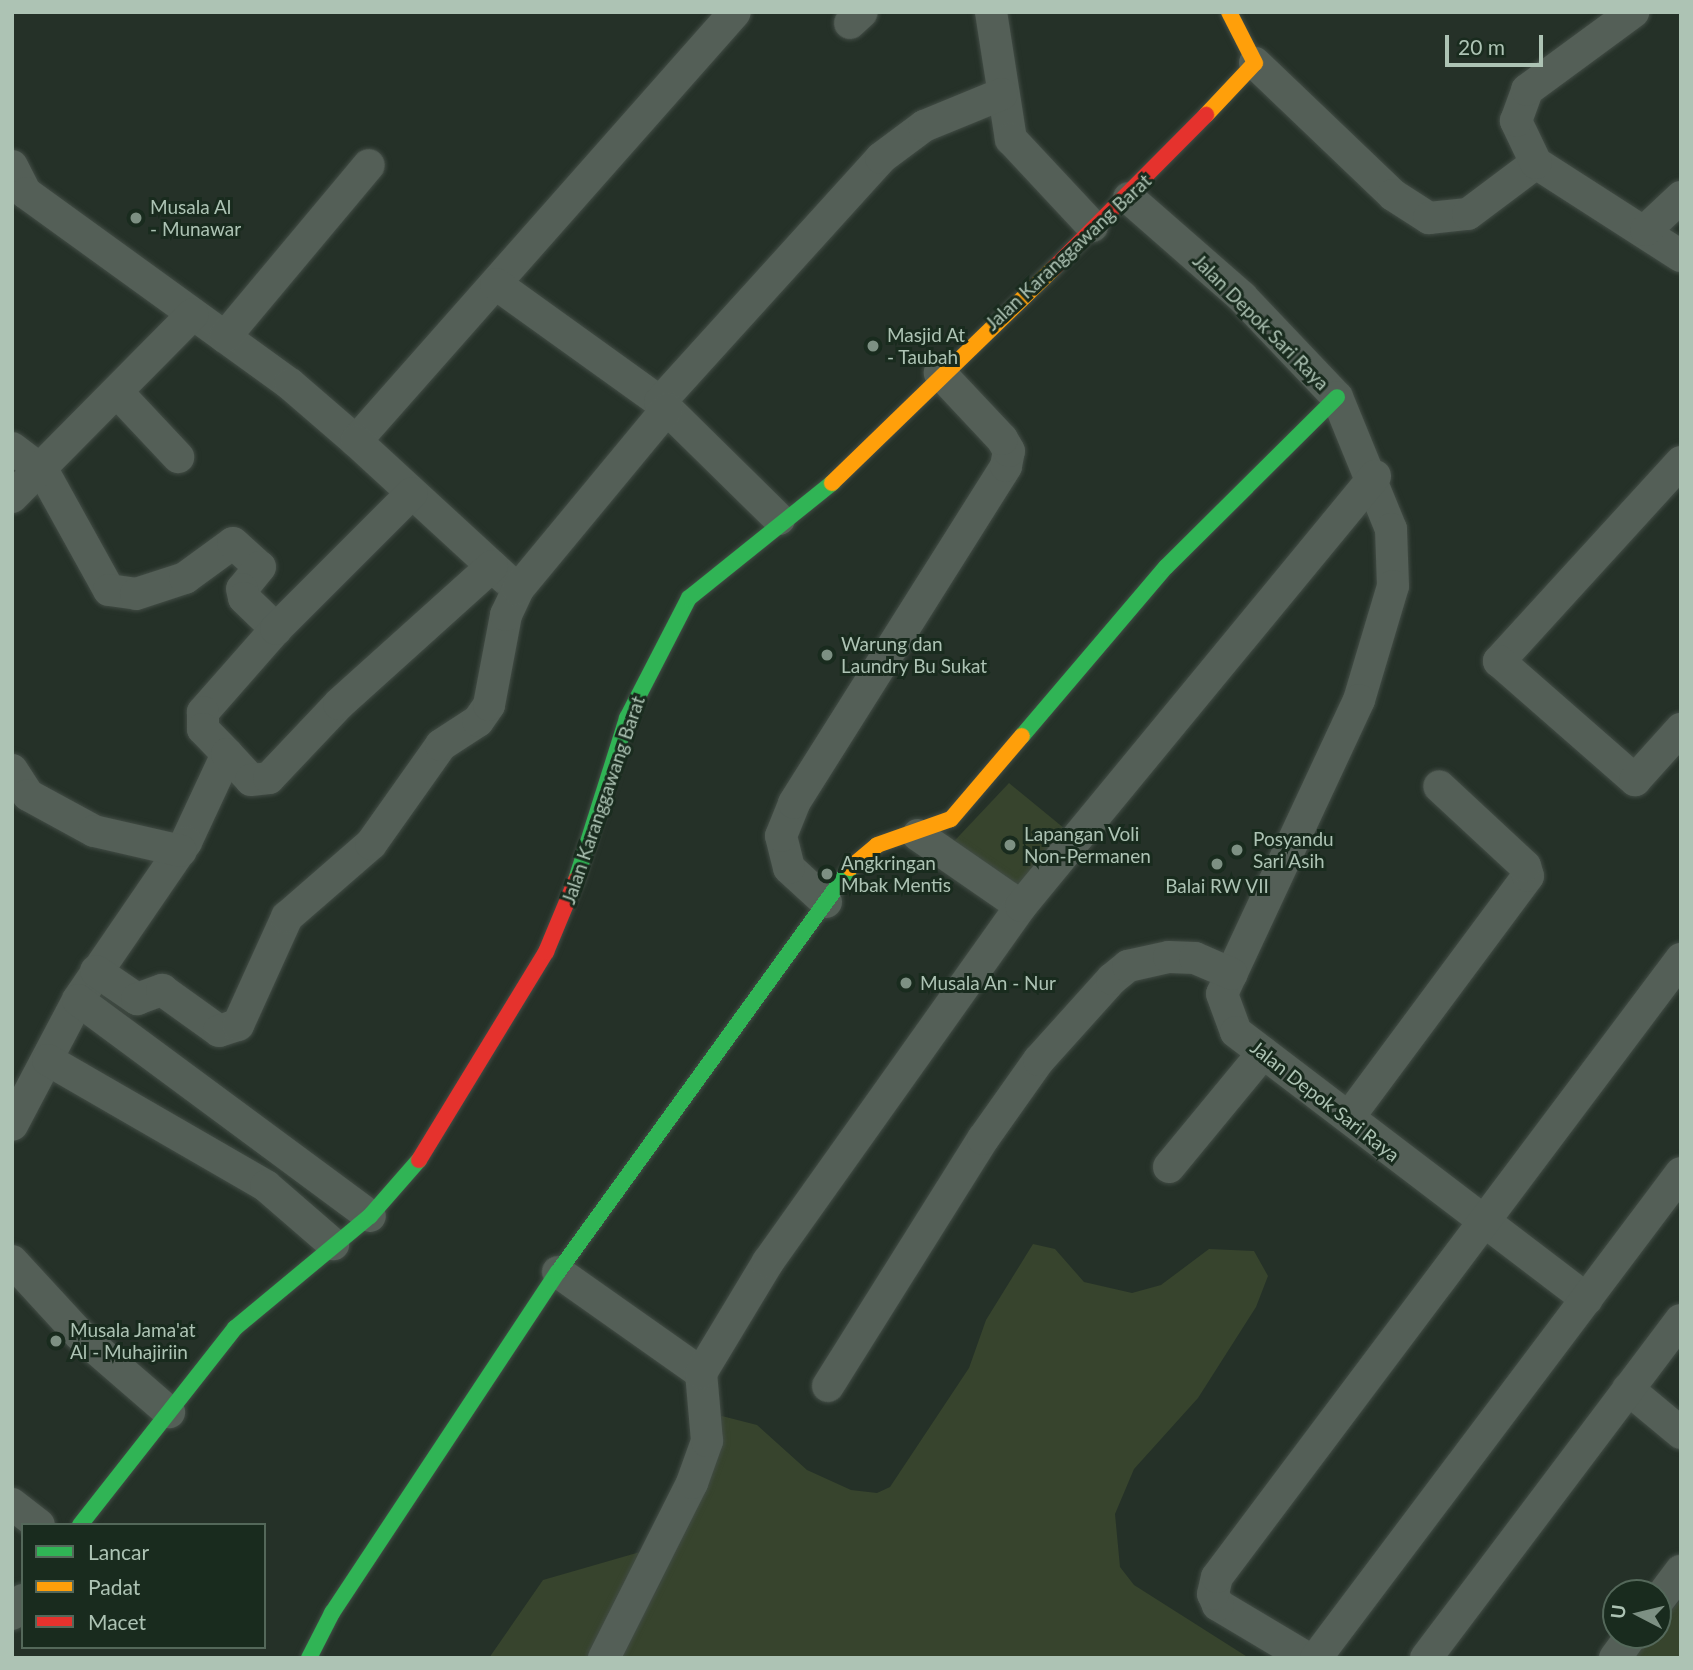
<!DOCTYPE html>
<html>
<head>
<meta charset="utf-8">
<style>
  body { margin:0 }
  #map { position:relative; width:1693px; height:1670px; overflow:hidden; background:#253128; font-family:Lato,sans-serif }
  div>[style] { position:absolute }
  .green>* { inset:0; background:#37442d }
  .roads { filter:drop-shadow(0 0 2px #424c45) drop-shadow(0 0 2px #424c45) }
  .street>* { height:32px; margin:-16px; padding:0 16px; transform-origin:16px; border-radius:16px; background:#545f57 }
  .fast>* { height:16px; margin:-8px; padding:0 8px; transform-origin:8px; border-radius:8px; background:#30b455 }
  .slow>* { height:16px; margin:-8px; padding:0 8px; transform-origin:8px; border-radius:8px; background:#ff9f0a }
  .jam>* { height:16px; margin:-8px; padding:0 8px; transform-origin:8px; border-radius:8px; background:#e5322d }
  .dots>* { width:19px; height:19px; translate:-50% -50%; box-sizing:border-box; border:4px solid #192b1e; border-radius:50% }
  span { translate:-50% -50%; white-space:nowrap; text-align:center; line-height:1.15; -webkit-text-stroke:6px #192b1e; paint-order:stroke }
  .poi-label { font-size:19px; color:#adc3b4 }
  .left { translate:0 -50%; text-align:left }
  .street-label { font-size:19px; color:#adc3b4 }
  .frame { position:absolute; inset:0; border:14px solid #adc3b4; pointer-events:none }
  .legend { position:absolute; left:21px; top:1523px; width:245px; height:126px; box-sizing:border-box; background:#192b1e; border:2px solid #54685a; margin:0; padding:9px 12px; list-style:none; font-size:21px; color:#adc3b4 }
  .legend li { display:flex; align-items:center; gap:14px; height:35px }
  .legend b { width:35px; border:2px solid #54685a }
  .north { position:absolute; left:1602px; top:1579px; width:70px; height:70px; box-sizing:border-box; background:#192b1e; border:2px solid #54685a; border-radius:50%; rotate:277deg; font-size:19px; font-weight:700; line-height:28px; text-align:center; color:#adc3b4 }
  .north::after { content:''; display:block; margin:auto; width:24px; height:32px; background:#7d9083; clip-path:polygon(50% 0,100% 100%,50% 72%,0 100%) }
  .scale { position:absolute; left:1445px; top:35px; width:98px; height:32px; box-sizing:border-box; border:4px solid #adc3b4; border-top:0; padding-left:9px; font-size:21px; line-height:24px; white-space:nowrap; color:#adc3b4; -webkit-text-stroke:5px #192b1e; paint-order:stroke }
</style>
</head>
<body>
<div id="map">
  <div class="green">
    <div style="clip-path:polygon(1009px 783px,1076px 838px,1021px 906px,943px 853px)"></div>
    <div style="clip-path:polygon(1033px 1244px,1055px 1249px,1084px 1282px,1132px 1293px,1161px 1285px,1209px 1249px,1254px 1251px,1268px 1276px,1256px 1307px,1198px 1398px,1134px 1469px,1115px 1514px,1120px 1567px,1134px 1585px,1249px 1658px,489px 1658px,543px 1580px,647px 1550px,714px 1414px,757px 1425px,807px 1470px,851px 1490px,877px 1493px,890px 1487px,969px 1368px,986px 1320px)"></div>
    <div style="clip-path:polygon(1681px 1599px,1681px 1658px,1631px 1658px,1650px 1635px,1658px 1635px,1658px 1626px)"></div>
  </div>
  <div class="roads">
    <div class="street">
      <div style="left:991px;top:12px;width:129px;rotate:81.1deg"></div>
      <div style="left:1011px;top:139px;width:119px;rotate:47deg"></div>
      <div style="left:850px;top:23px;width:16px;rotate:-43deg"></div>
      <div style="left:1255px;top:63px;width:191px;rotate:43.7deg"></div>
      <div style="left:1393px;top:195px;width:43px;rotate:32.6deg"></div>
      <div style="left:1429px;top:218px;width:39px;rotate:-6deg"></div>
      <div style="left:1468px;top:214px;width:85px;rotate:-36.9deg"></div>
      <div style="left:1536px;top:163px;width:172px;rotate:32.7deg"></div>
      <div style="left:1536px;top:163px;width:47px;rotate:-115.5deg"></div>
      <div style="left:1516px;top:121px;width:33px;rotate:-70deg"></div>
      <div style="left:1527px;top:90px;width:132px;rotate:-36.3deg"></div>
      <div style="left:12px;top:166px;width:30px;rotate:63deg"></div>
      <div style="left:26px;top:193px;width:326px;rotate:35.9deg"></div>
      <div style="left:290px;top:384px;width:87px;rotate:40.8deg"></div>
      <div style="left:356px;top:441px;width:572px;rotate:-48.54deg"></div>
      <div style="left:1129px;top:198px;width:150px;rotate:41.2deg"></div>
      <div style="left:1242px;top:297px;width:138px;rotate:46.5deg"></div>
      <div style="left:1337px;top:397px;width:143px;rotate:67.8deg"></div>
      <div style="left:1391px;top:529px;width:57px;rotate:88deg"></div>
      <div style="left:1393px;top:586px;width:119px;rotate:106.6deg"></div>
      <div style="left:1359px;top:700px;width:324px;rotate:115deg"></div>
      <div style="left:1222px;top:994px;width:40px;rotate:69.8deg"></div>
      <div style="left:1236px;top:1032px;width:441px;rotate:37.3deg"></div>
      <div style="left:1646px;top:230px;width:48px;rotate:-43.3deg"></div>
      <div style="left:496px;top:284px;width:202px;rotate:35.7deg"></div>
      <div style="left:660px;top:402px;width:167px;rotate:44.5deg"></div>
      <div style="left:225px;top:337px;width:224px;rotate:-50.1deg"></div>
      <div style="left:118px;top:393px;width:88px;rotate:46.8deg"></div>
      <div style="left:660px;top:402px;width:329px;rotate:-47.8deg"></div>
      <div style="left:881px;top:158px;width:54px;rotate:-36.7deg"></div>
      <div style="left:924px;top:126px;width:84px;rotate:-22.3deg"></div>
      <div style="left:356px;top:441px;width:204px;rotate:42.6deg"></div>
      <div style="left:12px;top:448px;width:39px;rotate:37deg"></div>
      <div style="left:43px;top:471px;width:136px;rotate:61deg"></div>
      <div style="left:109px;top:590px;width:27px;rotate:8deg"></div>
      <div style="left:136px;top:594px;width:52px;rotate:-18.1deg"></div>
      <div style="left:185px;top:578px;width:59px;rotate:-36.1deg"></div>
      <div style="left:233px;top:543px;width:36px;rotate:42deg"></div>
      <div style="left:260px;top:567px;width:28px;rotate:129deg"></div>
      <div style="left:242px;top:589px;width:9px;rotate:77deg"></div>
      <div style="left:244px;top:598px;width:45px;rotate:44.1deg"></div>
      <div style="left:276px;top:629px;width:111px;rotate:131.3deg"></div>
      <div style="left:203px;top:712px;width:17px;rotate:90deg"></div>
      <div style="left:203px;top:729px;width:35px;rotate:46deg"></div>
      <div style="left:227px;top:754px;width:97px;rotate:115deg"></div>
      <div style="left:186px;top:842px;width:191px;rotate:124.4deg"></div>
      <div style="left:78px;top:1000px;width:141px;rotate:117.8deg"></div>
      <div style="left:1681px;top:462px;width:270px;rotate:132.4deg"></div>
      <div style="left:1499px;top:661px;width:181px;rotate:41.2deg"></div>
      <div style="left:1635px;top:780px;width:69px;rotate:-48deg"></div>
      <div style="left:12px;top:497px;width:257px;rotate:-45.3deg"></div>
      <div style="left:276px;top:629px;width:192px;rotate:-45deg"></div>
      <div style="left:227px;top:754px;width:35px;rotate:47deg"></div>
      <div style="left:251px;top:780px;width:18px;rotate:-6deg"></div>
      <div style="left:269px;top:778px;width:102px;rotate:-46.6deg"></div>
      <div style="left:339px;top:704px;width:206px;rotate:-42deg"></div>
      <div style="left:12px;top:770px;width:30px;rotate:57deg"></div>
      <div style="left:28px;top:795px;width:75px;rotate:28.6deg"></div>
      <div style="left:94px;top:831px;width:89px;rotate:12.9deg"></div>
      <div style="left:918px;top:835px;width:125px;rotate:34.6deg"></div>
      <div style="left:826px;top:902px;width:50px;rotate:-137.4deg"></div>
      <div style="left:789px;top:868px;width:33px;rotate:-104deg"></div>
      <div style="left:781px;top:836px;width:35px;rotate:-68deg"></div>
      <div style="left:794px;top:803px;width:398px;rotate:-57.8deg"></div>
      <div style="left:1006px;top:466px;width:15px;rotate:-79deg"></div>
      <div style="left:1009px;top:451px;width:14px;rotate:-120deg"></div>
      <div style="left:1002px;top:439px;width:91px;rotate:-133.2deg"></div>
      <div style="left:96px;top:971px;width:50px;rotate:34.3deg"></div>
      <div style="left:137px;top:999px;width:27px;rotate:-20deg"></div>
      <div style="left:162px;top:990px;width:70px;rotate:35.7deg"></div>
      <div style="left:219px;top:1031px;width:20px;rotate:-18deg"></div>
      <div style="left:238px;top:1025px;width:119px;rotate:-65.6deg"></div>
      <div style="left:287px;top:917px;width:111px;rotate:-41deg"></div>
      <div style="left:371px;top:844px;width:121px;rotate:-54.7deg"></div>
      <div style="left:441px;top:745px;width:44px;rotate:-33deg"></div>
      <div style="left:478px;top:721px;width:19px;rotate:-55deg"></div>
      <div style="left:489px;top:705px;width:92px;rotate:-79.3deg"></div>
      <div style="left:506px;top:615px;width:29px;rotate:-65deg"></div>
      <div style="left:518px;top:589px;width:234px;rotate:-50.4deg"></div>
      <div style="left:78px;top:1000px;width:363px;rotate:36.5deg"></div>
      <div style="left:48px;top:1060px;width:252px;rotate:30deg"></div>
      <div style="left:266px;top:1186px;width:89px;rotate:40.9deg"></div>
      <div style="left:1349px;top:1117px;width:300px;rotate:-53.4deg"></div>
      <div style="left:1528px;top:876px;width:10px;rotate:-107deg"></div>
      <div style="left:1525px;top:866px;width:117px;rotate:-137.1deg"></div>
      <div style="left:1169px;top:1167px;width:148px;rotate:-50.5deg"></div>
      <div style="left:12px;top:1261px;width:100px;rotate:47.4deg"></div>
      <div style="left:80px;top:1335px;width:118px;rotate:40.9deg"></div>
      <div style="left:558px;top:1272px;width:175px;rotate:35.2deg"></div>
      <div style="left:828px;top:1386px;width:292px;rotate:-57.9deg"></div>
      <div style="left:983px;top:1139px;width:97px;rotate:-54.7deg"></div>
      <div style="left:1039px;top:1060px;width:109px;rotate:-48deg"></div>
      <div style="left:1112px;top:979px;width:21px;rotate:-39deg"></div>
      <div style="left:1128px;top:966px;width:42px;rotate:-12.4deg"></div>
      <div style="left:1169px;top:957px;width:26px;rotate:2deg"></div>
      <div style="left:1195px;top:958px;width:40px;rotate:23.4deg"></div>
      <div style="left:1628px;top:1389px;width:69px;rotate:39.7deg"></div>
      <div style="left:12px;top:1504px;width:34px;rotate:38deg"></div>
      <div style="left:1658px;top:1601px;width:38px;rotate:-53deg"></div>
      <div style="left:12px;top:1614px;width:18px;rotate:-52deg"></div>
      <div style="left:604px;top:1658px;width:196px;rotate:-63.3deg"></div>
      <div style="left:692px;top:1483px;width:45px;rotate:-70.3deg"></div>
      <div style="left:707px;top:1441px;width:68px;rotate:-95deg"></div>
      <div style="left:701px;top:1373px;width:130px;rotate:-58.9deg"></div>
      <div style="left:768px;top:1262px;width:437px;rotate:-54.6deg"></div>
      <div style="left:1021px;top:906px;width:557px;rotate:-50.54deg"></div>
      <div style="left:1307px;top:1658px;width:104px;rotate:-149.2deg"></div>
      <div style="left:1218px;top:1605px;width:12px;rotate:-114deg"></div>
      <div style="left:1213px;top:1594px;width:17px;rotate:-77deg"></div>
      <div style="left:1217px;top:1577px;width:773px;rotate:-53.1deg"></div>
      <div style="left:1316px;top:1658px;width:607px;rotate:-53.04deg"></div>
      <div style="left:1426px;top:1658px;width:423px;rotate:-53deg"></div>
      <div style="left:1615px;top:1658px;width:29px;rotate:-54deg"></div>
    </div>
    <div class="fast">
      <div style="left:1022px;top:736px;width:222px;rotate:-49.6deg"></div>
      <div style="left:1166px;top:567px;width:241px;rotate:-44.8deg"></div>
      <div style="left:576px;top:880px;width:170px;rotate:-72.5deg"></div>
      <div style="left:627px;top:718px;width:135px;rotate:-62.7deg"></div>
      <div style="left:689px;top:598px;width:184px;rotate:-38.8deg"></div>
      <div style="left:80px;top:1525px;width:251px;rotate:-51.8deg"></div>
      <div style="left:235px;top:1328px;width:175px;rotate:-39.7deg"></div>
      <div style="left:370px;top:1216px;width:74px;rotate:-48.8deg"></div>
      <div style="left:309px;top:1658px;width:51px;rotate:-62.9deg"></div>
      <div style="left:332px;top:1613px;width:409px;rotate:-56.5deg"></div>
      <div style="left:558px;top:1272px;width:498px;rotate:-54.1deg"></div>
    </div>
    <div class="slow">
      <div style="left:1206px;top:115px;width:71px;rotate:-46.7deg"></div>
      <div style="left:1255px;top:63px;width:57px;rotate:-117deg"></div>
      <div style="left:832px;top:483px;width:309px;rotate:-44.1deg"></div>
      <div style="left:850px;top:868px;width:35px;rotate:-40deg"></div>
      <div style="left:877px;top:845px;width:78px;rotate:-19.4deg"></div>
      <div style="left:951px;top:819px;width:109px;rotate:-49.5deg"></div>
    </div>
    <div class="jam">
      <div style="left:1054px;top:268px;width:216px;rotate:-45.2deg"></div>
      <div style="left:419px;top:1160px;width:244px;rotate:-58.6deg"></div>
      <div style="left:546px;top:952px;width:78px;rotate:-67.4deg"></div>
    </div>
  </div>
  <div class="dots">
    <div style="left:136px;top:218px;background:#7d9083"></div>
    <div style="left:873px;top:346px;background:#7d9083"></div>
    <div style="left:827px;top:655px;background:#7d9083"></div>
    <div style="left:1010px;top:845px;background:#7d9083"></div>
    <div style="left:1237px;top:850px;background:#7d9083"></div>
    <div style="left:1217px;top:864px;background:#7d9083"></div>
    <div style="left:827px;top:874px;background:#7d9083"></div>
    <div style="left:906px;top:983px;background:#7d9083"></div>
    <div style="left:56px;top:1341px;background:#7d9083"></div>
  </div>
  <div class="poi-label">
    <span class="left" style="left:150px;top:218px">Musala Al<br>- Munawar</span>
    <span class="left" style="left:887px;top:346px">Masjid At<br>- Taubah</span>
    <span class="left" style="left:841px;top:655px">Warung dan<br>Laundry Bu Sukat</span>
    <span class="left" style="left:1024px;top:845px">Lapangan Voli<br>Non-Permanen</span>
    <span class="left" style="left:1253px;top:850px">Posyandu<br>Sari Asih</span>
    <span class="left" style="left:841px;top:874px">Angkringan<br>Mbak Mentis</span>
    <span style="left:1217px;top:886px">Balai RW VII</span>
    <span class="left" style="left:920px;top:983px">Musala An - Nur</span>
    <span class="left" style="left:70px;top:1341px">Musala Jama'at<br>Al - Muhajiriin</span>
  </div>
  <div class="street-label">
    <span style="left:1068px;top:252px;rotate:-43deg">Jalan Karanggawang Barat</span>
    <span style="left:1261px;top:322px;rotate:45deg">Jalan Depok Sari Raya</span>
    <span style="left:603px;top:800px;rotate:-71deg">Jalan Karanggawang Barat</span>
    <span style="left:1325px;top:1101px;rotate:38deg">Jalan Depok Sari Raya</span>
  </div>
  <div class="frame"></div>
  <ul class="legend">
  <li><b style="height:9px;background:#30b455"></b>Lancar</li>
  <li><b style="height:9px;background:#ff9f0a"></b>Padat</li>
  <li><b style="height:9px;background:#e5322d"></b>Macet</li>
  </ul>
  <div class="north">U</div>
  <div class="scale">20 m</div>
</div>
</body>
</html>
